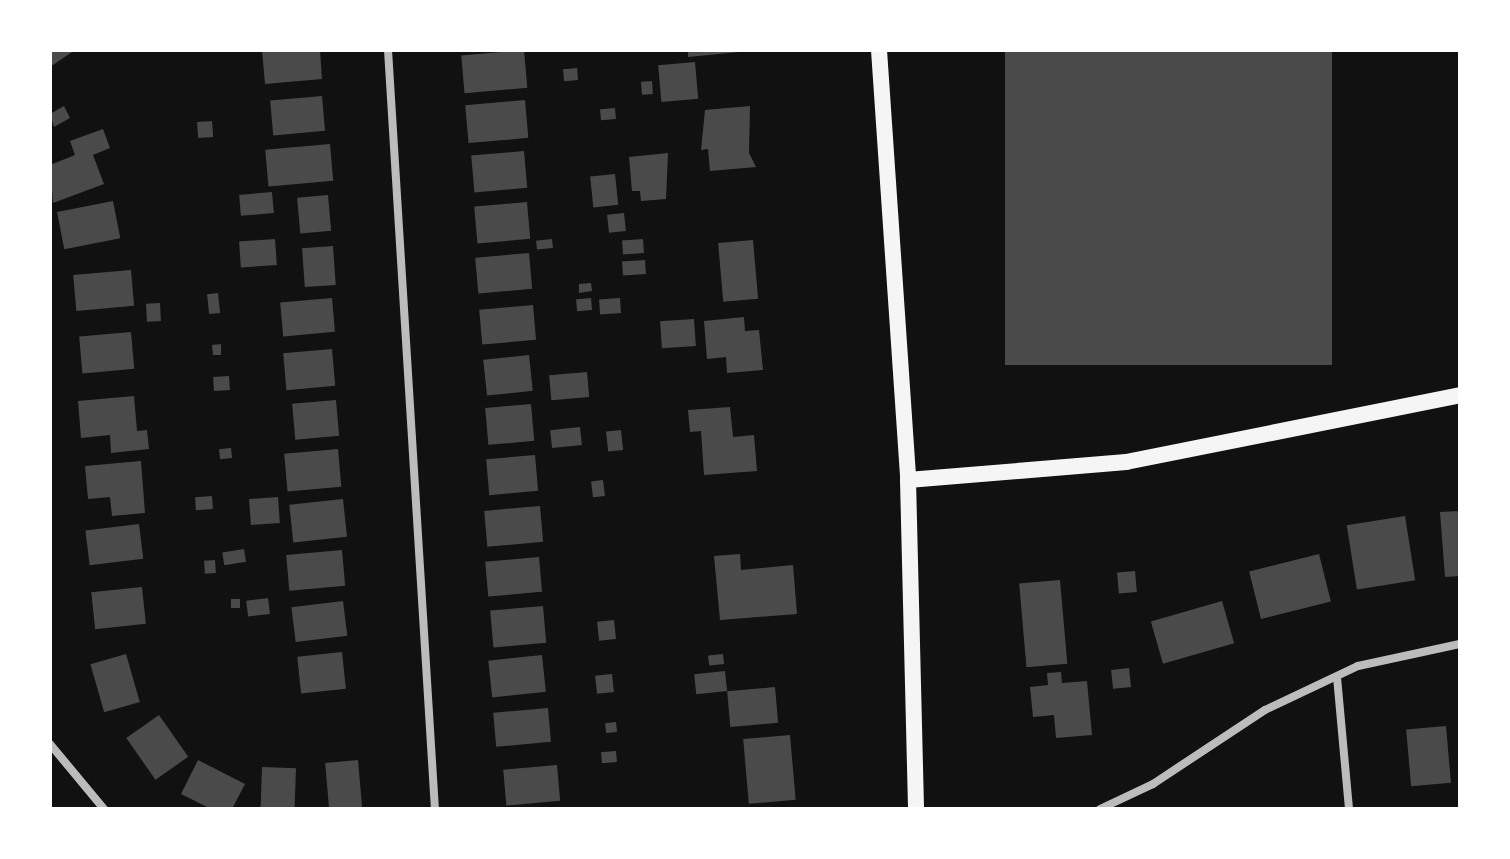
<!DOCTYPE html>
<html>
<head>
<meta charset="utf-8">
<style>
  body { margin:0 }
  #map { position:relative; width:1510px; height:859px; overflow:hidden; background:#111; font-family:Cabin,sans-serif }
  div>[style] { position:absolute }
  .building>* { inset:0; background:#4a4a4a; transform-origin:0 0 }
  .minor>* { height:8px; margin:-4px; padding:0 4px; transform-origin:4px; border-radius:4px; background:#bcbcbc }
  .secondary>* { height:16px; margin:-8px; padding:0 8px; transform-origin:8px; border-radius:8px; background:#f5f5f5 }
  span { translate:-50% -50%; white-space:nowrap; text-align:center; line-height:1.15; -webkit-text-stroke:7px #fff; paint-order:stroke }
  .frame { position:absolute; inset:0; border:52px solid #fff; pointer-events:none }
</style>
</head>
<body>
<div id="map">
  <div class="building">
    <div style="clip-path:polygon(50px 50px,75px 50px,50px 67px)"></div>
    <div style="clip-path:polygon(262px 50px,320px 50px,322px 79px,265px 84px)"></div>
    <div style="left:524px;top:50px;width:38px;height:63px;rotate:85deg"></div>
    <div style="clip-path:polygon(688px 50px,739px 50px,739px 52px,688px 57px)"></div>
    <div style="left:1005px;top:50px;width:327px;height:315px"></div>
    <div style="left:695px;top:62px;width:37px;height:37px;rotate:85deg"></div>
    <div style="left:577px;top:68px;width:12px;height:14px;rotate:85deg"></div>
    <div style="left:652px;top:81px;width:13px;height:11px;rotate:86deg"></div>
    <div style="left:322px;top:96px;width:35px;height:52px;rotate:85deg"></div>
    <div style="left:525px;top:100px;width:38px;height:60px;rotate:85deg"></div>
    <div style="clip-path:polygon(64px 106px,70px 118px,54px 127px,50px 114px)"></div>
    <div style="clip-path:polygon(750px 106px,749px 153px,756px 167px,710px 171px,708px 149px,701px 150px,705px 110px)"></div>
    <div style="left:615px;top:108px;width:11px;height:15px;rotate:85deg"></div>
    <div style="left:212px;top:121px;width:16px;height:15px;rotate:86deg"></div>
    <div style="clip-path:polygon(103px 129px,110px 148px,93px 155px,104px 184px,53px 203px,50px 165px,75px 155px,70px 141px)"></div>
    <div style="left:330px;top:144px;width:37px;height:65px;rotate:85deg"></div>
    <div style="left:524px;top:151px;width:37px;height:53px;rotate:85deg"></div>
    <div style="clip-path:polygon(668px 153px,666px 199px,641px 201px,640px 191px,632px 191px,629px 157px)"></div>
    <div style="left:615px;top:174px;width:31px;height:25px;rotate:84deg"></div>
    <div style="left:272px;top:192px;width:21px;height:33px;rotate:85deg"></div>
    <div style="left:328px;top:195px;width:36px;height:31px;rotate:85deg"></div>
    <div style="left:113px;top:201px;width:38px;height:57px;rotate:79deg"></div>
    <div style="left:527px;top:202px;width:37px;height:53px;rotate:85deg"></div>
    <div style="left:624px;top:213px;width:18px;height:17px;rotate:84deg"></div>
    <div style="left:275px;top:239px;width:26px;height:36px;rotate:86deg"></div>
    <div style="left:552px;top:239px;width:9px;height:16px;rotate:84deg"></div>
    <div style="left:643px;top:239px;width:14px;height:21px;rotate:86deg"></div>
    <div style="left:753px;top:240px;width:59px;height:35px;rotate:85deg"></div>
    <div style="left:333px;top:246px;width:39px;height:31px;rotate:86deg"></div>
    <div style="left:529px;top:253px;width:36px;height:54px;rotate:85deg"></div>
    <div style="left:645px;top:260px;width:14px;height:23px;rotate:86deg"></div>
    <div style="left:131px;top:270px;width:36px;height:58px;rotate:85deg"></div>
    <div style="clip-path:polygon(591px 283px,592px 291px,579px 293px,579px 284px)"></div>
    <div style="left:218px;top:293px;width:20px;height:11px;rotate:84deg"></div>
    <div style="left:332px;top:298px;width:34px;height:52px;rotate:85deg"></div>
    <div style="left:591px;top:298px;width:12px;height:15px;rotate:85deg"></div>
    <div style="left:620px;top:298px;width:15px;height:21px;rotate:86deg"></div>
    <div style="left:160px;top:303px;width:18px;height:14px;rotate:87deg"></div>
    <div style="left:533px;top:305px;width:35px;height:54px;rotate:85deg"></div>
    <div style="clip-path:polygon(744px 317px,745px 331px,759px 330px,763px 370px,727px 373px,726px 357px,707px 359px,704px 321px)"></div>
    <div style="left:694px;top:319px;width:27px;height:34px;rotate:86deg"></div>
    <div style="left:131px;top:332px;width:37px;height:52px;rotate:85deg"></div>
    <div style="clip-path:polygon(221px 344px,221px 355px,213px 355px,212px 345px)"></div>
    <div style="left:332px;top:349px;width:37px;height:49px;rotate:85deg"></div>
    <div style="left:529px;top:355px;width:36px;height:46px;rotate:84deg"></div>
    <div style="left:587px;top:372px;width:25px;height:38px;rotate:85deg"></div>
    <div style="left:229px;top:376px;width:14px;height:16px;rotate:86deg"></div>
    <div style="clip-path:polygon(134px 396px,137px 431px,147px 430px,149px 449px,111px 453px,110px 435px,81px 438px,78px 401px)"></div>
    <div style="left:336px;top:400px;width:36px;height:44px;rotate:85deg"></div>
    <div style="left:531px;top:404px;width:37px;height:46px;rotate:85deg"></div>
    <div style="clip-path:polygon(730px 407px,733px 437px,754px 435px,757px 471px,704px 475px,701px 431px,690px 432px,688px 410px)"></div>
    <div style="left:580px;top:427px;width:18px;height:30px;rotate:84deg"></div>
    <div style="left:621px;top:430px;width:20px;height:15px;rotate:84deg"></div>
    <div style="left:231px;top:448px;width:10px;height:12px;rotate:84deg"></div>
    <div style="left:338px;top:449px;width:38px;height:54px;rotate:85deg"></div>
    <div style="left:535px;top:455px;width:36px;height:49px;rotate:85deg"></div>
    <div style="clip-path:polygon(141px 461px,145px 513px,112px 516px,110px 497px,88px 499px,85px 466px)"></div>
    <div style="left:603px;top:480px;width:16px;height:12px;rotate:83deg"></div>
    <div style="left:212px;top:496px;width:13px;height:17px;rotate:86deg"></div>
    <div style="left:278px;top:497px;width:26px;height:29px;rotate:86deg"></div>
    <div style="left:343px;top:499px;width:38px;height:54px;rotate:84deg"></div>
    <div style="left:540px;top:506px;width:36px;height:56px;rotate:85deg"></div>
    <div style="clip-path:polygon(1460px 511px,1460px 576px,1445px 577px,1440px 512px)"></div>
    <div style="left:1405px;top:516px;width:65px;height:59px;rotate:81deg"></div>
    <div style="left:139px;top:524px;width:35px;height:54px;rotate:83deg"></div>
    <div style="left:244px;top:549px;width:13px;height:22px;rotate:81deg"></div>
    <div style="left:342px;top:550px;width:36px;height:56px;rotate:85deg"></div>
    <div style="clip-path:polygon(740px 554px,741px 570px,793px 565px,797px 614px,720px 620px,714px 556px)"></div>
    <div style="left:1319px;top:554px;width:49px;height:72px;rotate:76deg"></div>
    <div style="left:539px;top:557px;width:35px;height:54px;rotate:85deg"></div>
    <div style="left:215px;top:560px;width:13px;height:11px;rotate:86deg"></div>
    <div style="left:1135px;top:571px;width:21px;height:18px;rotate:85deg"></div>
    <div style="left:1060px;top:580px;width:84px;height:41px;rotate:85deg"></div>
    <div style="left:142px;top:587px;width:37px;height:51px;rotate:84deg"></div>
    <div style="left:268px;top:598px;width:16px;height:22px;rotate:83deg"></div>
    <div style="left:240px;top:599px;width:9px;height:9px;rotate:90deg"></div>
    <div style="left:343px;top:601px;width:35px;height:52px;rotate:83deg"></div>
    <div style="left:1222px;top:601px;width:44px;height:74px;rotate:74deg"></div>
    <div style="left:543px;top:606px;width:37px;height:53px;rotate:85deg"></div>
    <div style="left:614px;top:620px;width:19px;height:17px;rotate:84deg"></div>
    <div style="left:342px;top:652px;width:37px;height:45px;rotate:84deg"></div>
    <div style="left:126px;top:654px;width:50px;height:37px;rotate:74deg"></div>
    <div style="left:723px;top:654px;width:10px;height:15px;rotate:84deg"></div>
    <div style="left:542px;top:655px;width:37px;height:54px;rotate:84deg"></div>
    <div style="left:1129px;top:668px;width:19px;height:18px;rotate:84deg"></div>
    <div style="left:725px;top:671px;width:20px;height:31px;rotate:84deg"></div>
    <div style="clip-path:polygon(1061px 672px,1062px 683px,1087px 681px,1092px 735px,1056px 738px,1054px 715px,1033px 717px,1030px 687px,1048px 685px,1047px 673px)"></div>
    <div style="left:612px;top:674px;width:18px;height:17px;rotate:84deg"></div>
    <div style="left:775px;top:687px;width:36px;height:48px;rotate:85deg"></div>
    <div style="left:548px;top:708px;width:34px;height:55px;rotate:85deg"></div>
    <div style="left:159px;top:715px;width:51px;height:40px;rotate:55deg"></div>
    <div style="left:616px;top:722px;width:10px;height:11px;rotate:84deg"></div>
    <div style="left:1446px;top:726px;width:57px;height:40px;rotate:85deg"></div>
    <div style="left:790px;top:735px;width:65px;height:47px;rotate:85deg"></div>
    <div style="left:616px;top:751px;width:11px;height:15px;rotate:85deg"></div>
    <div style="clip-path:polygon(198px 760px,245px 784px,232px 809px,211px 809px,181px 794px)"></div>
    <div style="left:358px;top:760px;width:49px;height:33px;rotate:85deg"></div>
    <div style="left:557px;top:765px;width:36px;height:54px;rotate:85deg"></div>
    <div style="left:262px;top:767px;width:34px;height:42px;rotate:2deg"></div>
  </div>
  <div class="minor">
    <div style="left:388px;top:50px;width:760px;rotate:86.46deg"></div>
    <div style="left:1337px;top:677px;width:133px;rotate:84.8deg"></div>
    <div style="left:50px;top:744px;width:85px;rotate:50.3deg"></div>
    <div style="left:1100px;top:809px;width:59px;rotate:-25.3deg"></div>
    <div style="left:1153px;top:784px;width:134px;rotate:-33.5deg"></div>
    <div style="left:1265px;top:710px;width:103px;rotate:-25.3deg"></div>
    <div style="left:1358px;top:666px;width:104px;rotate:-12.2deg"></div>
  </div>
  <div class="secondary">
    <div style="left:879px;top:50px;width:431px;rotate:86.1deg"></div>
    <div style="left:908px;top:480px;width:329px;rotate:88.6deg"></div>
    <div style="left:908px;top:480px;width:219px;rotate:-4.7deg"></div>
    <div style="left:1126px;top:462px;width:341px;rotate:-11.3deg"></div>
  </div>
  <div class="frame"></div>
</div>
</body>
</html>
